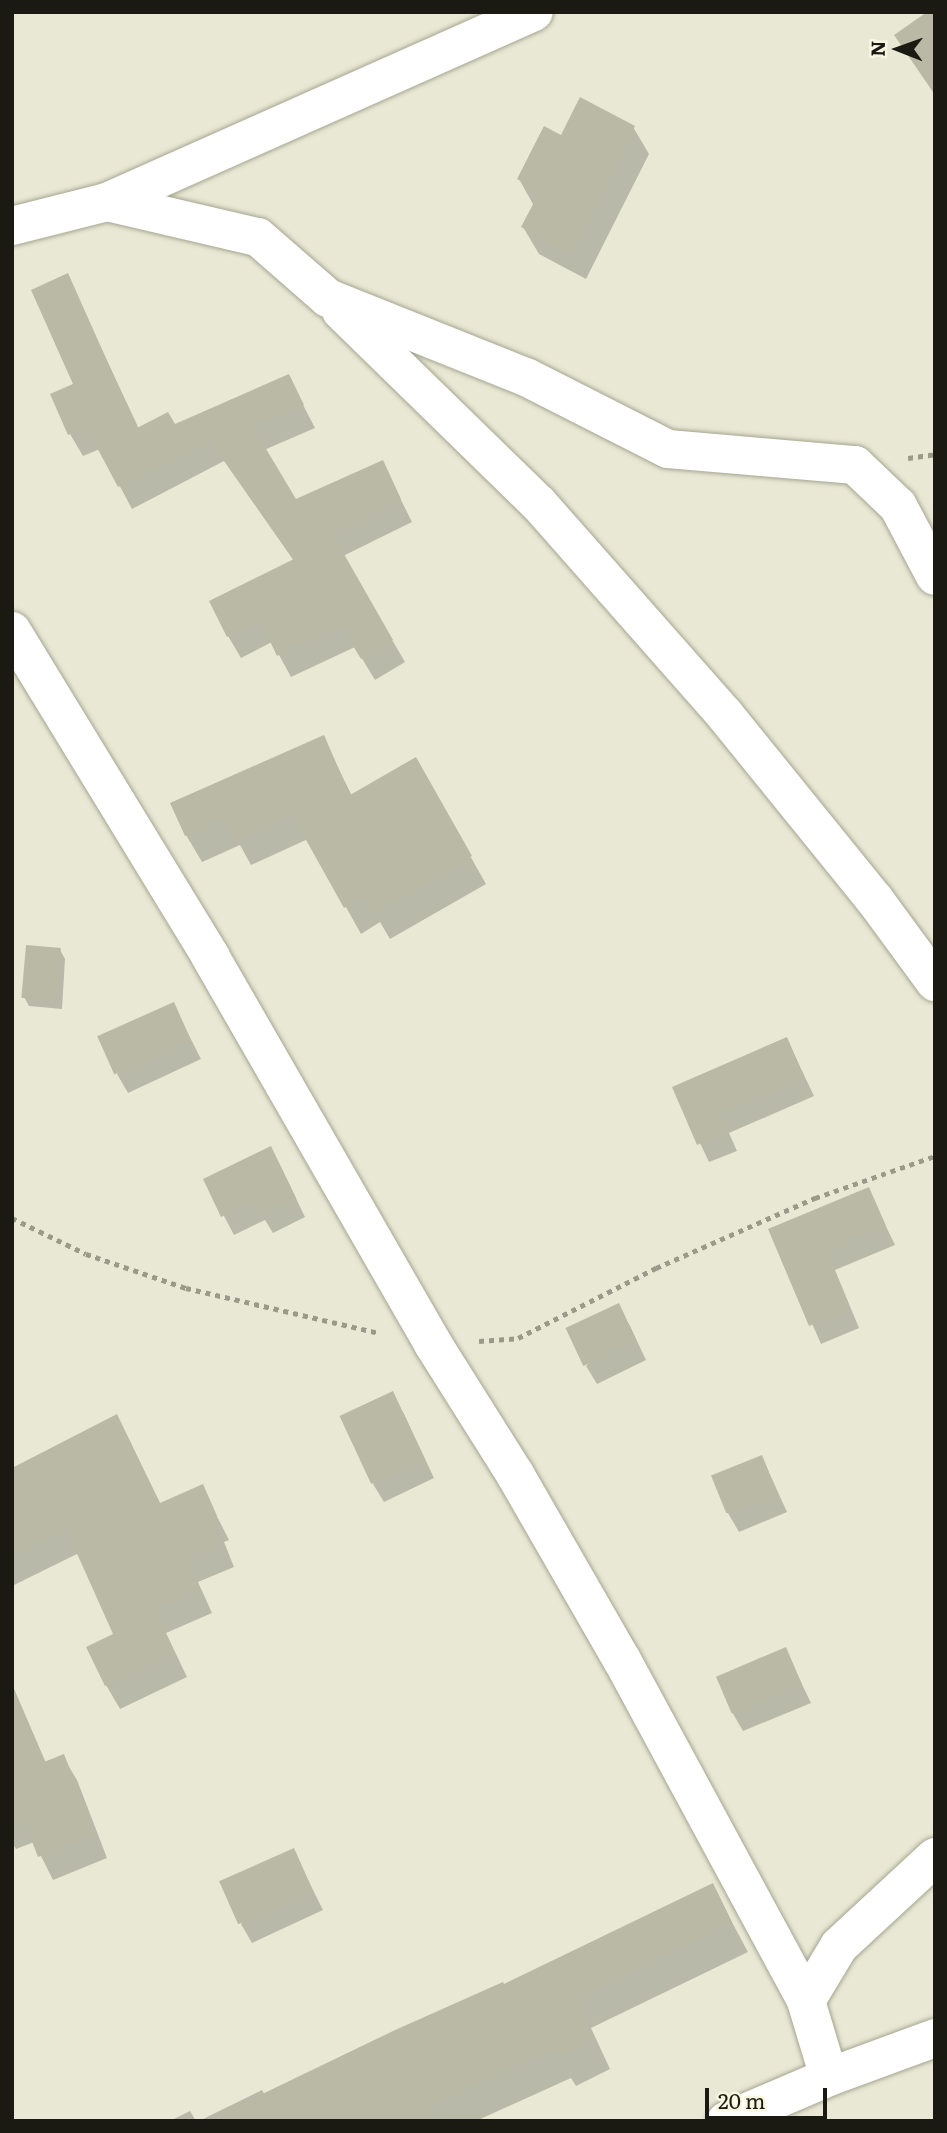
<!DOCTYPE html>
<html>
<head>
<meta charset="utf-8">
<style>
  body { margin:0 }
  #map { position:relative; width:947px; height:2133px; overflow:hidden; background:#e8e8d4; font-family:Literata,serif }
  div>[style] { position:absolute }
  .shadow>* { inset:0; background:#0003 }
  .building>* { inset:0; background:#b9b9a6; transform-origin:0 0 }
  .path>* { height:4.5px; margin-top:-2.25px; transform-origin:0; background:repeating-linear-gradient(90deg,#9a9a8b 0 5px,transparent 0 10px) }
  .roads { filter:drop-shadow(0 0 2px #a5a592) drop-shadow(0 0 2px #a5a592) }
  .street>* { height:38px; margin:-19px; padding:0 19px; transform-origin:19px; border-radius:19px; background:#fff }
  span { translate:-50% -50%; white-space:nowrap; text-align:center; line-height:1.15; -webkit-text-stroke:5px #f6f6e1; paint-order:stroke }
  .frame { position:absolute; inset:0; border:14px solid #1a1a13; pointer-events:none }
  .north { position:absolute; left:863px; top:14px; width:70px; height:70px; -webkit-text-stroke:5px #f6f6e1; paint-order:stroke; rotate:271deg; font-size:19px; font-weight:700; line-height:28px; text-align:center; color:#1a1a13 }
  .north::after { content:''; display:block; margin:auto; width:24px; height:32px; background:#1a1a13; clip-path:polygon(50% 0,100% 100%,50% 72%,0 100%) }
  .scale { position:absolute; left:705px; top:2088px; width:122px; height:32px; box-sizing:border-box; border:4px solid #1a1a13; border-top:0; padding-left:9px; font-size:21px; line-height:24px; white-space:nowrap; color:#1a1a13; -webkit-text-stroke:5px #f6f6e1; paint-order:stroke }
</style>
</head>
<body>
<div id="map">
  <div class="shadow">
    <div style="clip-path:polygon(633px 127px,649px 154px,586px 279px,539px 254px,523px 227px,534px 206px,519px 179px,561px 137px)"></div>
    <div style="clip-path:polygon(67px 275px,139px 429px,175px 426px,288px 376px,315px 428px,264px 450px,295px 502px,382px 462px,412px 522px,343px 556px,405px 662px,375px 680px,355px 647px,291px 677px,272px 642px,241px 658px,228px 636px,294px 561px,224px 461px,132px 509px,100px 449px,83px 456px,70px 434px,76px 385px)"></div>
    <div style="clip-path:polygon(323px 737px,352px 796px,415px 759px,486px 884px,390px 939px,380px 922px,361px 934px,308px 839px,251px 865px,240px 845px,202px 862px,186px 835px)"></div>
    <div style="clip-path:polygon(60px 950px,65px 959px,62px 1009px,29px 1006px,24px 997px)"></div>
    <div style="clip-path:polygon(173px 1004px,201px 1059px,128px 1093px,117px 1074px)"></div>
    <div style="clip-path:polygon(787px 1039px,814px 1096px,729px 1133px,737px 1151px,709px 1162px,674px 1088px)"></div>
    <div style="clip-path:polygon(281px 1167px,305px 1217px,273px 1233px,265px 1220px,234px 1235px,205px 1180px)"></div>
    <div style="clip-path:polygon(868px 1189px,895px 1245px,835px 1270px,859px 1328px,821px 1344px,771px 1230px)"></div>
    <div style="clip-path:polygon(629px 1324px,646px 1360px,597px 1384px,586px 1366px)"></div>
    <div style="clip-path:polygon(403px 1412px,434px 1478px,384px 1502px,373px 1484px)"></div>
    <div style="clip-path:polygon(116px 1417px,161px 1505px,202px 1487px,229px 1540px,224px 1542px,234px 1567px,198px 1582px,212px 1613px,166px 1633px,187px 1677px,120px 1709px,106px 1685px,115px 1635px,79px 1553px,12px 1586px,12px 1469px)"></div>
    <div style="clip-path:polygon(762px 1457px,787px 1512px,739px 1532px,728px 1513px)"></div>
    <div style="clip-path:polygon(785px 1649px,811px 1703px,743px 1731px,732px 1712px)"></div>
    <div style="clip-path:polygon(12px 1684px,46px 1763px,63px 1757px,77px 1780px,107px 1858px,53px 1880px,34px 1842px,16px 1849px,12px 1843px)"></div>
    <div style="clip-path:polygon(293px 1850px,323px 1910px,252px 1943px,241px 1924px)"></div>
    <div style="clip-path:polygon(712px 1885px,748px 1952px,591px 2028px,610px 2069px,576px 2086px,571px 2078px,476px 2121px,199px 2121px,262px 2090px,265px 2095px,504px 1987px)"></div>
    <div style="clip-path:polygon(190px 2111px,196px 2121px,170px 2121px)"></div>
  </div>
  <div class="building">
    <div style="clip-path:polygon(927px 12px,935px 12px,935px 95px,894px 35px)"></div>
    <div style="clip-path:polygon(580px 97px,635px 126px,570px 253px,521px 227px,540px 191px,517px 179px,544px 126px,561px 135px)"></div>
    <div style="clip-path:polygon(68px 273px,137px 428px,168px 412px,175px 424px,289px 374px,304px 405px,253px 427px,296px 499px,383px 460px,401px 499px,332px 533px,393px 640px,361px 659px,341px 626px,277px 656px,260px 620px,227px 637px,209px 601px,294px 559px,210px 440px,118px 487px,86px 427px,68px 435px,50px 394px,73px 384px,31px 290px)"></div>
    <div style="clip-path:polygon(324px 735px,350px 795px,416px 757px,472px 856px,373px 913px,364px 896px,344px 908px,291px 813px,234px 839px,225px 818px,185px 836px,170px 803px)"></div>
    <div style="left:26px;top:945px;width:35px;height:53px;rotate:5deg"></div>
    <div style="left:174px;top:1002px;width:42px;height:84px;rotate:66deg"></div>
    <div style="clip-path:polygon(787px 1037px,804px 1077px,720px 1113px,727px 1132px,697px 1145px,672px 1087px)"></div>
    <div style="clip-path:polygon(271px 1146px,296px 1198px,261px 1216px,254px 1201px,221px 1217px,203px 1179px)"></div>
    <div style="clip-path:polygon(869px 1187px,886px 1226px,826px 1251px,850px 1309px,809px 1326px,768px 1229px)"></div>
    <div style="left:619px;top:1303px;width:42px;height:59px;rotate:65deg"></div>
    <div style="left:393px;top:1391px;width:75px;height:59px;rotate:65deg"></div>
    <div style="clip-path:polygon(117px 1414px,160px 1503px,203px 1484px,217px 1516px,211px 1518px,222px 1543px,186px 1558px,199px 1589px,154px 1609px,175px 1653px,105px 1686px,86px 1647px,113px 1634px,66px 1529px,12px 1556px,12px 1468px)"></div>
    <div style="left:762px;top:1455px;width:41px;height:55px;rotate:68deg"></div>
    <div style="left:786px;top:1647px;width:40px;height:76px;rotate:67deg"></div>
    <div style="clip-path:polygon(12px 1688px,44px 1762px,64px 1754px,95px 1834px,38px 1857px,23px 1818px,12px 1822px)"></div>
    <div style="left:294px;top:1848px;width:47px;height:82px;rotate:66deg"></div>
    <div style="clip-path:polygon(713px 1883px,732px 1922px,576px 1998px,594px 2039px,557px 2057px,553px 2049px,429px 2105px,436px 2121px,206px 2121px,393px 2031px,503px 1982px,504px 1984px)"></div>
  </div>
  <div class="path">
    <div style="left:908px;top:458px;width:27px;rotate:-8deg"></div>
    <div style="left:12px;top:1218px;width:82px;rotate:25.9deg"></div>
    <div style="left:86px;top:1254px;width:106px;rotate:18.8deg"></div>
    <div style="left:186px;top:1288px;width:199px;rotate:13.1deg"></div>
    <div style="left:479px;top:1341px;width:39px;rotate:-4deg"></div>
    <div style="left:518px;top:1338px;width:155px;rotate:-26.9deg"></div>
    <div style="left:656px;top:1268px;width:174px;rotate:-23.8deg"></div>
    <div style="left:815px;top:1198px;width:127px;rotate:-19.3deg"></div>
  </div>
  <div class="roads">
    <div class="street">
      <div style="left:107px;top:202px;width:155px;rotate:13.1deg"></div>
      <div style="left:258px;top:237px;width:93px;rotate:41.1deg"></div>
      <div style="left:328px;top:298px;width:213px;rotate:21.8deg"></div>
      <div style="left:526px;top:377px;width:159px;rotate:26.9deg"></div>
      <div style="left:668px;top:449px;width:188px;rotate:4.9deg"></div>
      <div style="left:855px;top:465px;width:59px;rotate:43.6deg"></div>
      <div style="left:898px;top:506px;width:79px;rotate:62.1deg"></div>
      <div style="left:12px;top:226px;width:98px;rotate:-14.2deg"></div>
      <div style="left:107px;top:202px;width:467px;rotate:-24deg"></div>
      <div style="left:341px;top:311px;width:277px;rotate:44.3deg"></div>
      <div style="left:539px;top:504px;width:281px;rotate:48.6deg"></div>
      <div style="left:725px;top:715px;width:238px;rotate:51deg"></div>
      <div style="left:875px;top:900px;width:102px;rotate:53.8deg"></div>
      <div style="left:12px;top:631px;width:381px;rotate:58.6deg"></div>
      <div style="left:210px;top:956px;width:448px;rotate:60.1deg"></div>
      <div style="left:433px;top:1344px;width:156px;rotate:57.8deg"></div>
      <div style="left:516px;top:1476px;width:212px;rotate:60.1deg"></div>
      <div style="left:622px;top:1660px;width:387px;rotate:61.6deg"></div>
      <div style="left:806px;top:2001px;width:79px;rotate:73.2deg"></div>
      <div style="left:806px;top:2001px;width:64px;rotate:-59deg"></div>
      <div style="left:839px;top:1946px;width:131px;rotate:-42.8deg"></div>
      <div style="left:726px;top:2121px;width:112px;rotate:-23.1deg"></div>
      <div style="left:829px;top:2077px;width:113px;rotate:-20.2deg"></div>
    </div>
  </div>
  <div class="frame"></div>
  <div class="north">N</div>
  <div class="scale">20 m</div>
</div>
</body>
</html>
